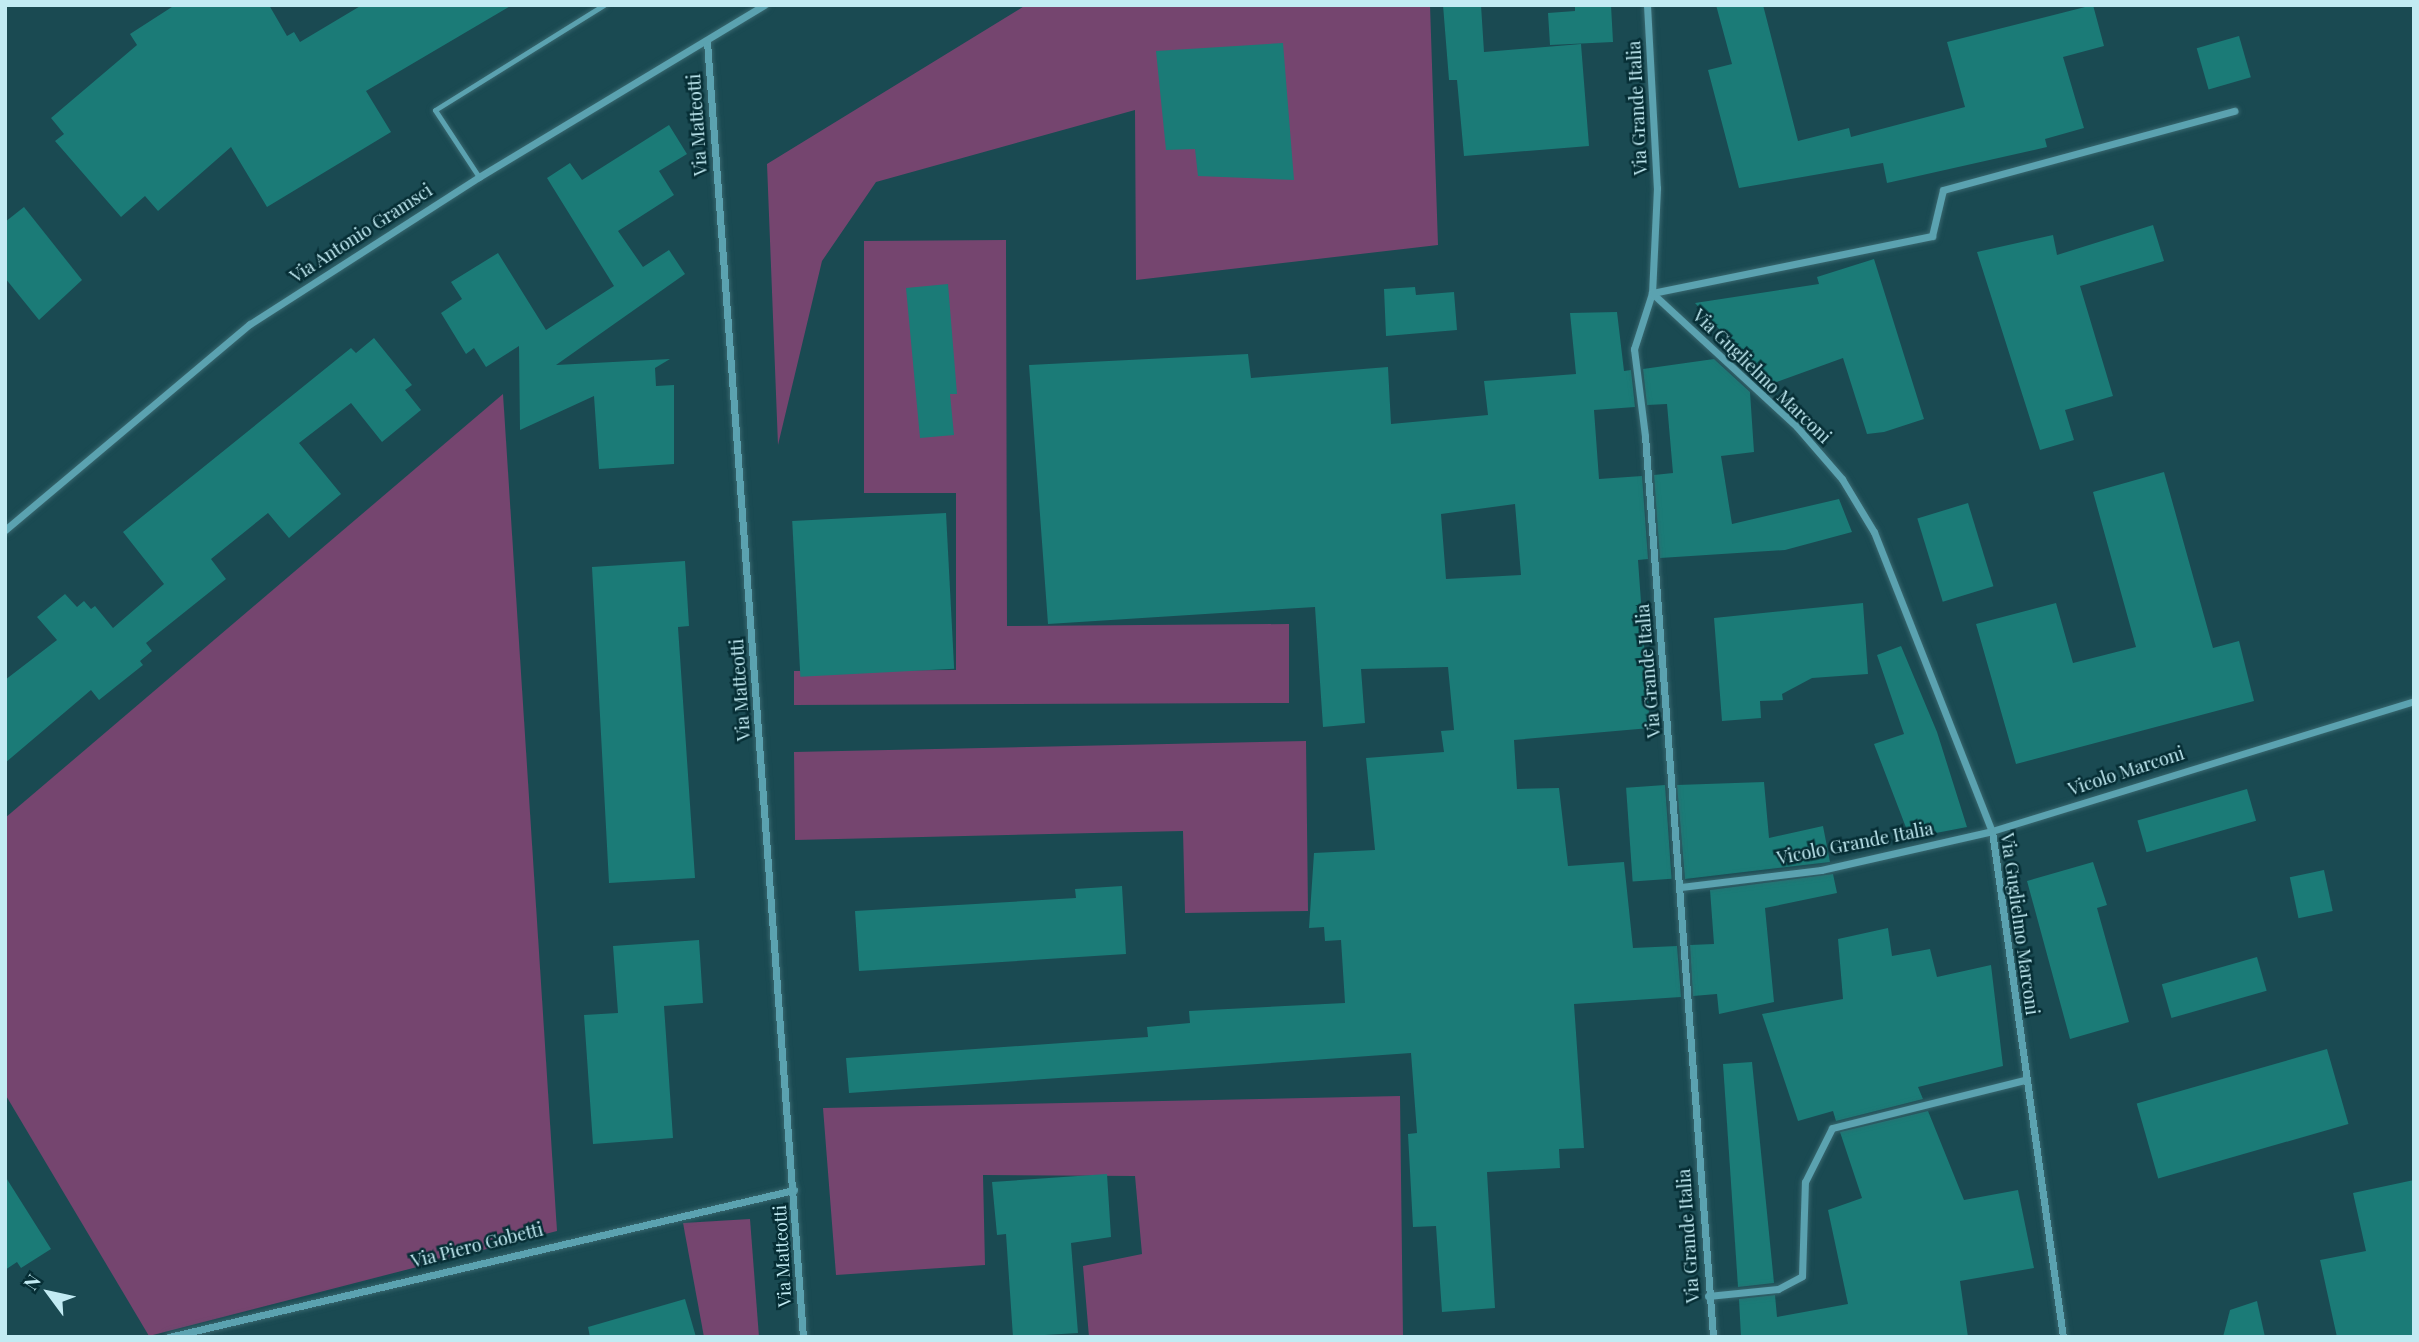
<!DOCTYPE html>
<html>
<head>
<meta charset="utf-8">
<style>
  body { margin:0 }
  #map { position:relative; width:2419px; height:1342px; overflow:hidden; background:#1a4a52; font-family:"Playfair Display",serif }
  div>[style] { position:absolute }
  .green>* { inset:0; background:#75456f }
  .building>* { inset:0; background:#1b7b77; transform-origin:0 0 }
  .roads { filter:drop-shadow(0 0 2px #38676f) drop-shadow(0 0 2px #38676f) }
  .lane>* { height:5px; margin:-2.5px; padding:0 2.5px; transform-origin:2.5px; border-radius:2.5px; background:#5ba2b0 }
  .street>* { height:7px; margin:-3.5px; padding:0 3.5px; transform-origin:3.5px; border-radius:3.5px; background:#5ba2b0 }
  span { translate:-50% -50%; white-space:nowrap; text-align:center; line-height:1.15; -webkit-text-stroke:5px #062e35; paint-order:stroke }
  .street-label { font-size:18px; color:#c2ebf3 }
  .frame { position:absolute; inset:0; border:7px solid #c2ebf3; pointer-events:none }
  .north { position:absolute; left:14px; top:1258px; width:70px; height:70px; -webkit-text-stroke:5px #062e35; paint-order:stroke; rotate:303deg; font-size:19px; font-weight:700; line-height:28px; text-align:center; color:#c2ebf3 }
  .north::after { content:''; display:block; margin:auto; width:24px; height:32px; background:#c2ebf3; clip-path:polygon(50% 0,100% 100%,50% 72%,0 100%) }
</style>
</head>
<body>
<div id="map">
  <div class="green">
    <div style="clip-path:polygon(1026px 5px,1430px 5px,1438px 245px,1136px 280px,1135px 110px,876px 182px,822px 261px,778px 445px,767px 164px)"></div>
    <div style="clip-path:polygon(1006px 240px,1007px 626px,1289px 624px,1289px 703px,794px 705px,794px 671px,956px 670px,956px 493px,864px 493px,864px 241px)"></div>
    <div style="clip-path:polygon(503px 394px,557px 1231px,149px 1336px,5px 1094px,5px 818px)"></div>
    <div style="clip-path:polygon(1306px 741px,1308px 911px,1185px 913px,1183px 831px,795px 840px,794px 752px)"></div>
    <div style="clip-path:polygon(1400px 1096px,1403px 1337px,1089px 1337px,1083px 1266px,1142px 1254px,1135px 1176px,983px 1175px,985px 1265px,836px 1275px,823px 1108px)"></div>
    <div style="clip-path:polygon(750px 1219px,759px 1337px,704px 1337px,683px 1223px)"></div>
  </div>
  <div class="building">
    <div style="clip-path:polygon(175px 5px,269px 5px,287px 36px,294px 32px,300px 42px,362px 5px,512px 5px,366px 91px,391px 132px,267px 207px,231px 147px,158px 211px,145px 196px,121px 217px,55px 141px,64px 134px,51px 118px,137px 45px,130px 34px)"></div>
    <div style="clip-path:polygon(1443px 5px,1481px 5px,1484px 52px,1581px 44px,1589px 146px,1464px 156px,1457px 80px,1449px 80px)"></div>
    <div style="clip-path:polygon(1575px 5px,1611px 5px,1613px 42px,1550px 45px,1548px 13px,1575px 11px)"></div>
    <div style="clip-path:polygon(1716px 5px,1763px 5px,1798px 141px,1849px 128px,1851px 137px,1965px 107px,1947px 42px,2093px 5px,2104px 46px,2063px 57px,2084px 128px,2045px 139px,2047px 147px,1887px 183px,1883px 163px,1739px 188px,1708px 70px,1732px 64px)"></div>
    <div style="left:2239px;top:36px;width:43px;height:44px;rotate:74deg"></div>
    <div style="clip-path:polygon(1283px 43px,1294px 180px,1198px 176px,1195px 149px,1166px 150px,1156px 51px)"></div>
    <div style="clip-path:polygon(669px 125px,687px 154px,659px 171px,674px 195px,618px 231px,643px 267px,669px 250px,685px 274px,556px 365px,670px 359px,655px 368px,656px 386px,674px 385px,674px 464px,599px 469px,594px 396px,520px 430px,519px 346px,486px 367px,474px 348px,466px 354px,441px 313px,462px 299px,451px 282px,498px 253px,546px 330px,614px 286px,547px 178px,570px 163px,582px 180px)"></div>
    <div style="clip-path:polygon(24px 207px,82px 280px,39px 320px,5px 278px,5px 222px)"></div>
    <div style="clip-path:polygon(2153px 225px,2164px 261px,2080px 286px,2113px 396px,2065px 410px,2074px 440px,2040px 450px,1977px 252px,2053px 235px,2057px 255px)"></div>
    <div style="clip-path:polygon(1874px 259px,1924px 419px,1884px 432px,1867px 434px,1843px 358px,1763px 387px,1730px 357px,1743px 355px,1695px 303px,1819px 284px,1817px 277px)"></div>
    <div style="clip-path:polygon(948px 284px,957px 394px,950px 394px,954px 435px,920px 438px,906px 288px)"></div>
    <div style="clip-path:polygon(1415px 287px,1416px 295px,1454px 292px,1457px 330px,1386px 336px,1384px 289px)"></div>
    <div style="clip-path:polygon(evenodd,1617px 312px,1624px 371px,1631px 370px,1635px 407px,1594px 410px,1599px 479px,1642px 476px,1648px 559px,1638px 560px,1650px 728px,1514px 740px,1517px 789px,1559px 788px,1568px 866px,1624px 862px,1633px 948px,1677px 946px,1681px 997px,1574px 1004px,1584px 1148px,1559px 1149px,1560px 1168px,1487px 1172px,1495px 1308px,1442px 1312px,1436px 1226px,1413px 1227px,1408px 1134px,1417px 1133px,1411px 1053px,849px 1093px,846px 1058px,1148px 1037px,1147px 1027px,1190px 1023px,1189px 1011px,1345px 1003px,1341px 940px,1325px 941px,1324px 927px,1309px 928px,1314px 853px,1375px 850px,1366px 758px,1444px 752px,1441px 731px,1454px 730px,1448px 667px,1361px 669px,1365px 723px,1323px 727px,1315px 607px,1048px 624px,1029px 365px,1248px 354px,1251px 378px,1388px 367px,1391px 424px,1488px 415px,1484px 381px,1576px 374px,1570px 313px,1617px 312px,1515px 504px,1521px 575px,1446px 579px,1441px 514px,1515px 504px)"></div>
    <div style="clip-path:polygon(374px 338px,412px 385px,405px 390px,421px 410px,382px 442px,351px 403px,299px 443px,341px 494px,289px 538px,268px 513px,211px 559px,226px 579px,146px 643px,152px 651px,140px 661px,143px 665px,99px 700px,91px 690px,5px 763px,5px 680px,57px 640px,37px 617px,65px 594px,77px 607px,84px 601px,91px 609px,95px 606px,113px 628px,164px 584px,123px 532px,351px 348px,356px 353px)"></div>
    <div style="clip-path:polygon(1714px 359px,1750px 392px,1754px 452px,1721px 456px,1732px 524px,1839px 499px,1852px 532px,1785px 550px,1660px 558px,1654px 475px,1673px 473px,1667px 404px,1647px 405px,1643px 369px)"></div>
    <div style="clip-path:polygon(2164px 472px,2213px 648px,2239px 641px,2254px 701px,2016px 764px,1976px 624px,2056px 603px,2073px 663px,2136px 647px,2093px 492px)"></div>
    <div style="left:1968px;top:503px;width:87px;height:53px;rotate:73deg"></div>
    <div style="left:946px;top:513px;width:156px;height:154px;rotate:87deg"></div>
    <div style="clip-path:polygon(685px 561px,689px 626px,678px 627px,695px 878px,609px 883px,592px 567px)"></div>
    <div style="clip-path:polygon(1863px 603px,1868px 674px,1812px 678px,1782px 694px,1783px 700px,1760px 701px,1761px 718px,1722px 721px,1714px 618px)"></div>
    <div style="clip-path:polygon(1901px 646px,1937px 732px,1967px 827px,1910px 838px,1874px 744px,1904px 734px,1877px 655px)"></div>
    <div style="clip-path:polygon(1764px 782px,1769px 838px,1823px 826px,1830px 862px,1685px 879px,1677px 785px)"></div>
    <div style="left:1665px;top:785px;width:94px;height:39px;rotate:86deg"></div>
    <div style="left:2247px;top:789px;width:33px;height:114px;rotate:74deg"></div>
    <div style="clip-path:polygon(2093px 862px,2107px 905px,2097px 908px,2129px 1022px,2070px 1039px,2027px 881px)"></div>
    <div style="left:2324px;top:870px;width:42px;height:35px;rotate:78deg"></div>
    <div style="clip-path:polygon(1833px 874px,1837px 893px,1765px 908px,1774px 1002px,1719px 1014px,1717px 994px,1693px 996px,1690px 945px,1714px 944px,1710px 890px)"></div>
    <div style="clip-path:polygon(1122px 886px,1126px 954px,859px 971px,855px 911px,1076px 898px,1075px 889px)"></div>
    <div style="clip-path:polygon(1888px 928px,1892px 956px,1930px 949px,1937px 977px,1991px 965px,2003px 1066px,1918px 1087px,1923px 1099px,1836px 1121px,1833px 1111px,1798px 1121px,1762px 1014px,1843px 999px,1838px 939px)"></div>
    <div style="clip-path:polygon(699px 940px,703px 1003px,664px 1006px,673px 1138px,593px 1144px,584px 1015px,618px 1013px,613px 946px)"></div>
    <div style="left:2257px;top:957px;width:35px;height:99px;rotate:74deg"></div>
    <div style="left:2327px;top:1049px;width:78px;height:198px;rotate:74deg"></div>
    <div style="clip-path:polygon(1752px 1062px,1774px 1283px,1738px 1287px,1723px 1064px)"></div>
    <div style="clip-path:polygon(1928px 1111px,1964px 1200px,2018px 1190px,2034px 1268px,1960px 1281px,1968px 1337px,1741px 1337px,1739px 1299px,1775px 1295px,1777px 1317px,1848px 1304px,1828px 1210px,1862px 1198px,1840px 1132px)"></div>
    <div style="clip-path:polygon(1107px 1174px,1111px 1237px,1071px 1243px,1078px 1333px,1013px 1337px,1006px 1234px,997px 1235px,992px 1182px)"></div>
    <div style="clip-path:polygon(5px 1176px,51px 1249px,21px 1268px,17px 1262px,5px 1270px)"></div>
    <div style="clip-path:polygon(2414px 1180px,2414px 1337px,2337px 1337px,2320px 1260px,2366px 1251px,2353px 1193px)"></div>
    <div style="clip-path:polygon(685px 1299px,696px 1337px,590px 1337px,588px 1327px)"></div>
    <div style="clip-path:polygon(2257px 1301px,2265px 1337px,2223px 1337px,2230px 1310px)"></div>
  </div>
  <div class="roads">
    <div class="lane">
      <div style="left:479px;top:177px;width:80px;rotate:-123.3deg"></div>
      <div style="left:435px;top:110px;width:199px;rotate:-31.9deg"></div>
    </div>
    <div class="street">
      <div style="left:1647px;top:5px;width:183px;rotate:86.9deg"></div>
      <div style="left:1657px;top:188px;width:105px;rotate:92.7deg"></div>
      <div style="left:1652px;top:293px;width:59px;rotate:107.8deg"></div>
      <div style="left:1634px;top:349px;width:88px;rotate:82.8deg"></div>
      <div style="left:1645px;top:436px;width:904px;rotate:85.68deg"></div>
      <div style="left:707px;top:42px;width:1299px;rotate:85.76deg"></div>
      <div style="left:1652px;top:293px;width:197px;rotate:42.7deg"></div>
      <div style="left:1797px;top:427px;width:69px;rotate:49.1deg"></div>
      <div style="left:1842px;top:479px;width:62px;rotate:58.9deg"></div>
      <div style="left:1874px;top:532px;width:321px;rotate:68.5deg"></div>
      <div style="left:1992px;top:831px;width:511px;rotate:82.01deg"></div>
      <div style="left:1652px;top:293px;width:286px;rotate:-11.5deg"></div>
      <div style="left:1932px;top:236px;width:47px;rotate:-76.6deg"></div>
      <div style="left:1943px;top:190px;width:302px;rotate:-15.2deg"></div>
      <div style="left:5px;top:530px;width:320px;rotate:-40.1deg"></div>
      <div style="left:250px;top:324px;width:272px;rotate:-32.7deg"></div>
      <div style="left:479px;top:177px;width:333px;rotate:-31.1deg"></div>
      <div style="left:1681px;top:887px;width:141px;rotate:-6.9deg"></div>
      <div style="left:1821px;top:870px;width:175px;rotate:-12.8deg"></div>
      <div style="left:1992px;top:831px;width:442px;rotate:-17.1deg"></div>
      <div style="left:1708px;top:1296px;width:70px;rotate:-5.7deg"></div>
      <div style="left:1778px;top:1289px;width:27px;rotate:-28deg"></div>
      <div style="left:1802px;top:1276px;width:94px;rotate:-88.2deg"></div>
      <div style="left:1805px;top:1182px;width:60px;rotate:-63.4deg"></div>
      <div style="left:1832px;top:1128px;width:199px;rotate:-14deg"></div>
      <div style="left:169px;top:1337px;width:642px;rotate:-13.24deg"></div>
    </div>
  </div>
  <div class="street-label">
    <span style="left:1637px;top:108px;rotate:-93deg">Via Grande Italia</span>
    <span style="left:697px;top:125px;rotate:-94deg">Via Matteotti</span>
    <span style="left:361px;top:233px;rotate:-33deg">Via Antonio Gramsci</span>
    <span style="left:1762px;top:376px;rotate:44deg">Via Guglielmo Marconi</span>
    <span style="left:1648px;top:671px;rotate:-95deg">Via Grande Italia</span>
    <span style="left:740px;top:690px;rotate:-94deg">Via Matteotti</span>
    <span style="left:2126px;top:771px;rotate:-18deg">Vicolo Marconi</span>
    <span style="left:1855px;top:843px;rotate:-11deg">Vicolo Grande Italia</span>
    <span style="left:2020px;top:924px;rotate:82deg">Via Guglielmo Marconi</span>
    <span style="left:1688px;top:1236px;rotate:-94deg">Via Grande Italia</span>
    <span style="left:477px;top:1245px;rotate:-14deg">Via Piero Gobetti</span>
    <span style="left:782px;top:1256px;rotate:-93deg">Via Matteotti</span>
  </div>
  <div class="frame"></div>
  <div class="north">N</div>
</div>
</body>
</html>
